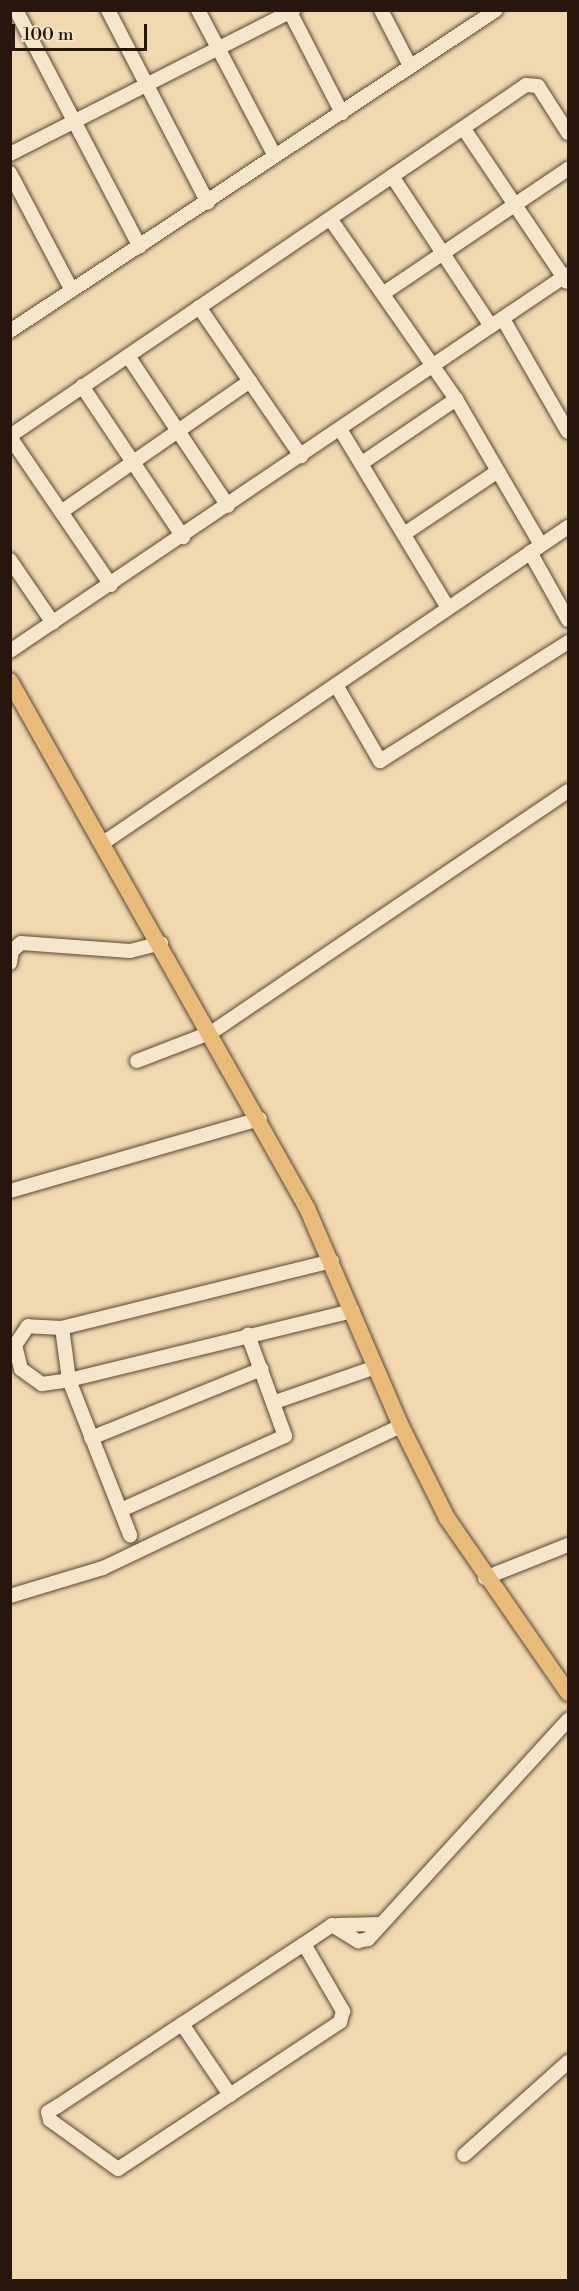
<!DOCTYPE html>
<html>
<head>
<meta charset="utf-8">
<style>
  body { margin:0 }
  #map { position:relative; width:579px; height:2291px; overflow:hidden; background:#f0d9af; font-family:"Libre Bodoni",serif }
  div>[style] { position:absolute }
  .roads { filter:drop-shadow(0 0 2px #5a4735) drop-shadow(0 0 2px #5a4735) }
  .minor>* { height:14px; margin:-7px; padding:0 7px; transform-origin:7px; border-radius:7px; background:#f5e6cb }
  .major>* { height:16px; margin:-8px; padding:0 8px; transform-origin:8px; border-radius:8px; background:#e8bc78 }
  span { translate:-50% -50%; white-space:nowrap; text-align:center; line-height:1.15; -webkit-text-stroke:6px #f5e6cb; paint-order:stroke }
  .frame { position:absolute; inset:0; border:12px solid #28160c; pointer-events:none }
  .scale { position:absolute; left:12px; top:24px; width:135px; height:27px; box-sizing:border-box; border:3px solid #28160c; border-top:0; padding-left:8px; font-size:18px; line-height:21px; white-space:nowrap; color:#28160c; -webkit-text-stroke:4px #f5e6cb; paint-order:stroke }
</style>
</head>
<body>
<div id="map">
  <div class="roads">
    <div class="minor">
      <div style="left:16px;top:10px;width:267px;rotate:62.4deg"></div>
      <div style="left:108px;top:10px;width:217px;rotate:62.6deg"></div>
      <div style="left:198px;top:10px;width:165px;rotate:62.2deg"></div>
      <div style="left:289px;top:10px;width:116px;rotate:62.8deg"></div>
      <div style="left:381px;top:10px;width:63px;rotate:62.6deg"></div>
      <div style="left:464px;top:129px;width:184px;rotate:56.1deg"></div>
      <div style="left:10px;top:154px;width:318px;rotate:-26.9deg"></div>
      <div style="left:10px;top:173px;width:129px;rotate:62.2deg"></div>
      <div style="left:392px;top:176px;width:180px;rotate:56.6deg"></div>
      <div style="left:331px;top:220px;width:218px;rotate:55.1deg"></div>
      <div style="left:456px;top:399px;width:169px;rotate:59.8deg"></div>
      <div style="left:384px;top:293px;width:222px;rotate:-34deg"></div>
      <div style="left:199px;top:307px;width:181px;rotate:55.6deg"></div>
      <div style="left:503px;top:319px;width:130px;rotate:60.1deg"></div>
      <div style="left:10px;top:331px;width:582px;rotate:-33.44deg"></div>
      <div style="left:128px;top:356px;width:180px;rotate:56.3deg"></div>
      <div style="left:82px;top:386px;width:182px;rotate:56.2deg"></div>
      <div style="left:340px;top:429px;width:209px;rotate:58.9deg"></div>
      <div style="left:10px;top:436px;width:624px;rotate:-34.22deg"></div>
      <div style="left:526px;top:85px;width:12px;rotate:5deg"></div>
      <div style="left:538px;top:86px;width:56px;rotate:57.4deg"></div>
      <div style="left:10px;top:437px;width:179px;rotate:55.7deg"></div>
      <div style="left:362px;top:463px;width:114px;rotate:-34.2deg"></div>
      <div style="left:61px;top:512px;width:230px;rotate:-34.7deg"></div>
      <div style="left:404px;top:534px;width:113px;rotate:-33.8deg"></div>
      <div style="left:530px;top:552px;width:78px;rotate:60.8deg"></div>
      <div style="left:10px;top:560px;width:76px;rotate:55.7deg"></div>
      <div style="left:10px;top:651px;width:673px;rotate:-34.04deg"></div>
      <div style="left:336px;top:685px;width:88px;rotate:59.9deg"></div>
      <div style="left:380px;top:761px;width:222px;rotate:-32.3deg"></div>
      <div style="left:103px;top:843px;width:562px;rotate:-34.2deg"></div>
      <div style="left:10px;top:963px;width:12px;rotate:-81deg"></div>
      <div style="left:12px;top:951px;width:12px;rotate:-42deg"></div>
      <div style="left:21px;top:943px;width:109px;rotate:4.2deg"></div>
      <div style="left:130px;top:951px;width:32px;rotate:-14deg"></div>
      <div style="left:137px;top:1061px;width:80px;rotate:-21.1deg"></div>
      <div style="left:212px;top:1032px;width:430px;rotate:-34.1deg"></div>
      <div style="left:10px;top:1191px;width:260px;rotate:-16.1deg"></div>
      <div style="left:332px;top:1261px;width:278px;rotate:166.1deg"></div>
      <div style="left:62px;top:1328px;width:34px;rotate:-177deg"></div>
      <div style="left:28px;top:1326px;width:23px;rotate:124deg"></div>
      <div style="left:15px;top:1345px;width:25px;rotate:76deg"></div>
      <div style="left:21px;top:1369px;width:26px;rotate:36deg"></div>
      <div style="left:42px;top:1384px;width:27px;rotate:-8deg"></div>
      <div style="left:69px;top:1380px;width:292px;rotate:-13.7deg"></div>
      <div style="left:62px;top:1328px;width:52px;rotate:82.3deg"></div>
      <div style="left:69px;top:1380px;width:167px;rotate:68.5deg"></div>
      <div style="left:275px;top:1402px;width:107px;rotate:-19.1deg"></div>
      <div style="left:91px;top:1438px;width:184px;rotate:-22deg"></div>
      <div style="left:121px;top:1510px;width:180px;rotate:-24.3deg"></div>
      <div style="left:285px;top:1436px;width:108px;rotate:-110.1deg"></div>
      <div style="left:485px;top:1578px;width:89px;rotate:-21.7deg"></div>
      <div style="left:10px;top:1596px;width:97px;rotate:-16.8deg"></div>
      <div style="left:103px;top:1568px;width:330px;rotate:-25.5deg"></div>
      <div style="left:338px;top:1925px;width:43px;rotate:-1.3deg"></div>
      <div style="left:304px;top:1944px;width:78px;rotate:59.8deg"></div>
      <div style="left:343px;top:2011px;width:11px;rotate:105deg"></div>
      <div style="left:340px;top:2022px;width:266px;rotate:146.5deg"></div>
      <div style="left:118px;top:2169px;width:84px;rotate:-144.2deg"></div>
      <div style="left:50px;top:2120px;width:8px;rotate:-104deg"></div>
      <div style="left:48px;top:2112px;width:12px;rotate:-31deg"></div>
      <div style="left:58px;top:2106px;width:149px;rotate:-33.5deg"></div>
      <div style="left:182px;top:2024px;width:146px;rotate:-33.3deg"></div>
      <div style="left:304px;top:1944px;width:34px;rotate:-34deg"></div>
      <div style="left:332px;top:1925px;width:31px;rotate:32deg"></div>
      <div style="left:358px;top:1941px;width:10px;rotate:-11deg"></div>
      <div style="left:368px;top:1939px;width:297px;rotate:-47.6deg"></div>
      <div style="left:182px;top:2024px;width:86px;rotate:55.9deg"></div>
      <div style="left:464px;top:2155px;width:140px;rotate:-41.8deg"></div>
    </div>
    <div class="major">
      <div style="left:10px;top:681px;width:605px;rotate:60.6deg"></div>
      <div style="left:307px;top:1208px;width:237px;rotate:66.7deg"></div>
      <div style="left:401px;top:1426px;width:103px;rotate:63.4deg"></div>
      <div style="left:447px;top:1518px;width:213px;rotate:55.3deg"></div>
    </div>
  </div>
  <div class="frame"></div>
  <div class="scale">100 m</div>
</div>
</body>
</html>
